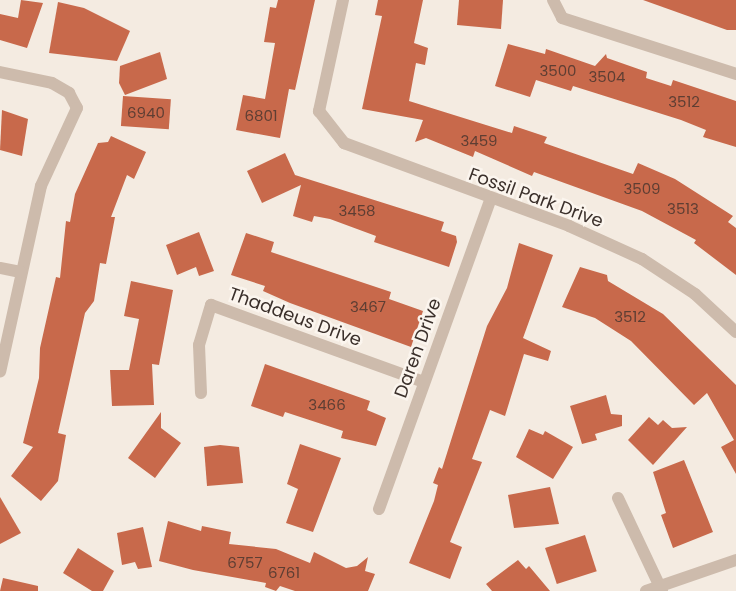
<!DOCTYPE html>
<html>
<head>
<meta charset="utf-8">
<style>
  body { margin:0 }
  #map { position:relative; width:736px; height:591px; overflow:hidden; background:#f4ebe1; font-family:Poppins,sans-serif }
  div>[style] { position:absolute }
  .building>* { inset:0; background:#c8694b; transform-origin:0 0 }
  .street>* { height:12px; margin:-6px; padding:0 6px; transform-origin:6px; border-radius:6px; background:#cdbbac }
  span { translate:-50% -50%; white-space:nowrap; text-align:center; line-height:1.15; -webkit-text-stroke:5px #fbf5ee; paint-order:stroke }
  .number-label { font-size:15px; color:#5e3e33 }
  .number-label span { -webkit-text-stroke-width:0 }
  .street-label { font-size:18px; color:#3b302b }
</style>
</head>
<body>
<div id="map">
  <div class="building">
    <div style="clip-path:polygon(21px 0,43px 3px,27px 48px,0 40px,0 14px,18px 18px)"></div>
    <div style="clip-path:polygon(278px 0,315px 0,295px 90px,289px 89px,280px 138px,236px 130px,243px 95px,265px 99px,275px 43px,264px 42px,270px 7px,276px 8px)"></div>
    <div style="clip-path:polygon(378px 0,423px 0,414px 43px,428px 48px,425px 65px,416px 63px,409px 101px,512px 133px,514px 126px,547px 137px,544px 143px,633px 174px,638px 163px,675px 179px,733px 216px,728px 222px,736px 228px,736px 275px,694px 243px,696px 240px,642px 211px,534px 172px,532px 176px,475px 151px,473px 157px,426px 138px,415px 142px,423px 120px,362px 109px,382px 16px,375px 15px)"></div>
    <div style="clip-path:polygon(459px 0,503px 0,501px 29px,457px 25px)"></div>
    <div style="clip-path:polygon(643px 0,736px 0,736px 30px,727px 30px)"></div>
    <div style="clip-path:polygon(58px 2px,84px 8px,130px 31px,117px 61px,49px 53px)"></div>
    <div style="clip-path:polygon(508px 44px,545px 54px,546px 49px,595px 66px,606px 54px,607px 58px,647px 72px,646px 78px,671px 86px,673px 80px,736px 101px,736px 147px,703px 137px,706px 130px,681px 120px,573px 86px,571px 91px,536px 80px,530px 97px,495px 86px)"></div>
    <div style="clip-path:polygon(160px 52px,167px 79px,125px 95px,119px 83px,120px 66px)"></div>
    <div style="left:123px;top:96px;width:48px;height:30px;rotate:4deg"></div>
    <div style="clip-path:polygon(2px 110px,28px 119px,22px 156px,0 150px)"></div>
    <div style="clip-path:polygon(111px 136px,146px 152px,134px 179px,127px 175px,111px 217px,115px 217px,106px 264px,100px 263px,94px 301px,85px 313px,58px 433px,66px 435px,58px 481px,41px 501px,11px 476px,33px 447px,23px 443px,39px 378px,40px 348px,56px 277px,60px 278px,66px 221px,70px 222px,75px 194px,98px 143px,108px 142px)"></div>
    <div style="clip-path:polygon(285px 153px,295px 175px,444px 222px,441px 231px,456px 236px,457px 242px,449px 267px,374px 242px,376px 236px,330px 219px,314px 216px,312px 222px,293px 216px,301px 185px,262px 203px,247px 171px)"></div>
    <div style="clip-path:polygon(199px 232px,214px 271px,199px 276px,196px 267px,177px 275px,166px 245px)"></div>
    <div style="clip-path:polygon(246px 233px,274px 242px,271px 252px,391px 292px,389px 299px,423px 311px,411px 347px,290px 303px,263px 291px,265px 286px,231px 275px)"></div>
    <div style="clip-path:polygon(519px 243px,553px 255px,523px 338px,551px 351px,548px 361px,524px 354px,505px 416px,490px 410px,472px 459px,482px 462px,450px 542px,462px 547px,450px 579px,409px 563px,434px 501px,438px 485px,433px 483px,439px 467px,442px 469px,487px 326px,507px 288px)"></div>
    <div style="clip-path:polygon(580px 267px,607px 275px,608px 281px,663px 314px,736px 385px,736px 474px,721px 447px,734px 440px,707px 393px,694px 405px,631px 341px,595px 318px,562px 307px)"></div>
    <div style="clip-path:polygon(131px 281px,173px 290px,159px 365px,152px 364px,154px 405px,112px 406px,110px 370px,129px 370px,139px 319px,124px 316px)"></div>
    <div style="clip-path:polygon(265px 364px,370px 401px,367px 410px,386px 418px,376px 446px,341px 438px,343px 431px,285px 412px,283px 417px,251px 406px)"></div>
    <div style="clip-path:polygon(606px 395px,611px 414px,622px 415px,622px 426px,595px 434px,597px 440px,582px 444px,570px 406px)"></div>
    <div style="clip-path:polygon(161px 412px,161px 428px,181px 443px,155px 478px,128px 458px)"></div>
    <div style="clip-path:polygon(649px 417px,658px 425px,663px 420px,672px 428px,687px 427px,653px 465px,628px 440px)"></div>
    <div style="clip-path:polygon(529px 429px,543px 435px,545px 431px,573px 447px,553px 479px,516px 457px)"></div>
    <div style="clip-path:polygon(300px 444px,341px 458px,313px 532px,286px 523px,298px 489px,287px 484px)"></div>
    <div style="clip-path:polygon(220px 445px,239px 447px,243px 483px,207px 486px,204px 447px)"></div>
    <div style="clip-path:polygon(684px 460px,713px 532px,673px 548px,661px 515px,666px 513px,653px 472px)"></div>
    <div style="clip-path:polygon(550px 487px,559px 524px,514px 528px,508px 495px)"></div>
    <div style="clip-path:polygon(0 497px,21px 533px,0 544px)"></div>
    <div style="clip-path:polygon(168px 521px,201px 531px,202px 526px,231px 532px,229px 544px,276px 549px,310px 563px,314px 552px,346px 568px,357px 566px,368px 557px,365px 571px,375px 574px,368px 591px,295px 591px,280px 586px,276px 591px,265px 587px,266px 583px,193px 570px,159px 561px)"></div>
    <div style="clip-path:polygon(143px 527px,152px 567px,138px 569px,135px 562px,122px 565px,117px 533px)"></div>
    <div style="left:585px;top:535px;width:38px;height:42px;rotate:72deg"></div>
    <div style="clip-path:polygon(78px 548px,114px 571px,103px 591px,92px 591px,63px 573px)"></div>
    <div style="clip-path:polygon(518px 560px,526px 569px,529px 566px,550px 591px,492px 591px,486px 584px)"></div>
    <div style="clip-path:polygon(3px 578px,38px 586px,38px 591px,0 591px)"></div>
  </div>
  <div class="street">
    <div style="left:343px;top:0;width:114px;rotate:102.2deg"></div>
    <div style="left:319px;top:111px;width:41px;rotate:52deg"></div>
    <div style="left:344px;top:143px;width:240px;rotate:20.2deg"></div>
    <div style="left:569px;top:226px;width:80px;rotate:24.3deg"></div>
    <div style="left:642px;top:259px;width:64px;rotate:33.4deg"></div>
    <div style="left:695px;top:294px;width:56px;rotate:42.8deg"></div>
    <div style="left:553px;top:0;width:20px;rotate:63deg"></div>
    <div style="left:562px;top:18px;width:183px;rotate:17.8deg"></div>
    <div style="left:0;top:72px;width:53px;rotate:11.9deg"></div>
    <div style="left:52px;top:83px;width:20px;rotate:30deg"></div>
    <div style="left:69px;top:93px;width:17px;rotate:62deg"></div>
    <div style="left:77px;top:108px;width:86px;rotate:114.8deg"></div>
    <div style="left:41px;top:186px;width:190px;rotate:102.4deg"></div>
    <div style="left:0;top:268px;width:21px;rotate:11deg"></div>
    <div style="left:201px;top:393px;width:48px;rotate:-92.4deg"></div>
    <div style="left:199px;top:345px;width:42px;rotate:-73.3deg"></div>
    <div style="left:211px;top:305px;width:226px;rotate:19.9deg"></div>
    <div style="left:618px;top:498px;width:103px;rotate:64.7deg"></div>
    <div style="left:379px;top:509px;width:328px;rotate:-70.2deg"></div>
    <div style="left:646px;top:591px;width:95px;rotate:-19deg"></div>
  </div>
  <div class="number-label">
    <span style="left:558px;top:71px">3500</span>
    <span style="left:607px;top:77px">3504</span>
    <span style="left:684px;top:102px">3512</span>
    <span style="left:146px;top:113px">6940</span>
    <span style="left:261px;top:116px">6801</span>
    <span style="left:479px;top:141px">3459</span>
    <span style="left:642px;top:189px">3509</span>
    <span style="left:683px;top:209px">3513</span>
    <span style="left:357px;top:211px">3458</span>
    <span style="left:368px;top:307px">3467</span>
    <span style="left:630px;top:317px">3512</span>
    <span style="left:327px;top:405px">3466</span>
    <span style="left:245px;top:563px">6757</span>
    <span style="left:284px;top:573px">6761</span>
  </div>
  <div class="street-label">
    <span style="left:536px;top:198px;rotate:20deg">Fossil Park Drive</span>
    <span style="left:295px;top:317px;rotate:20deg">Thaddeus Drive</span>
    <span style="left:418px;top:348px;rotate:-70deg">Daren Drive</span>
  </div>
</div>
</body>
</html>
